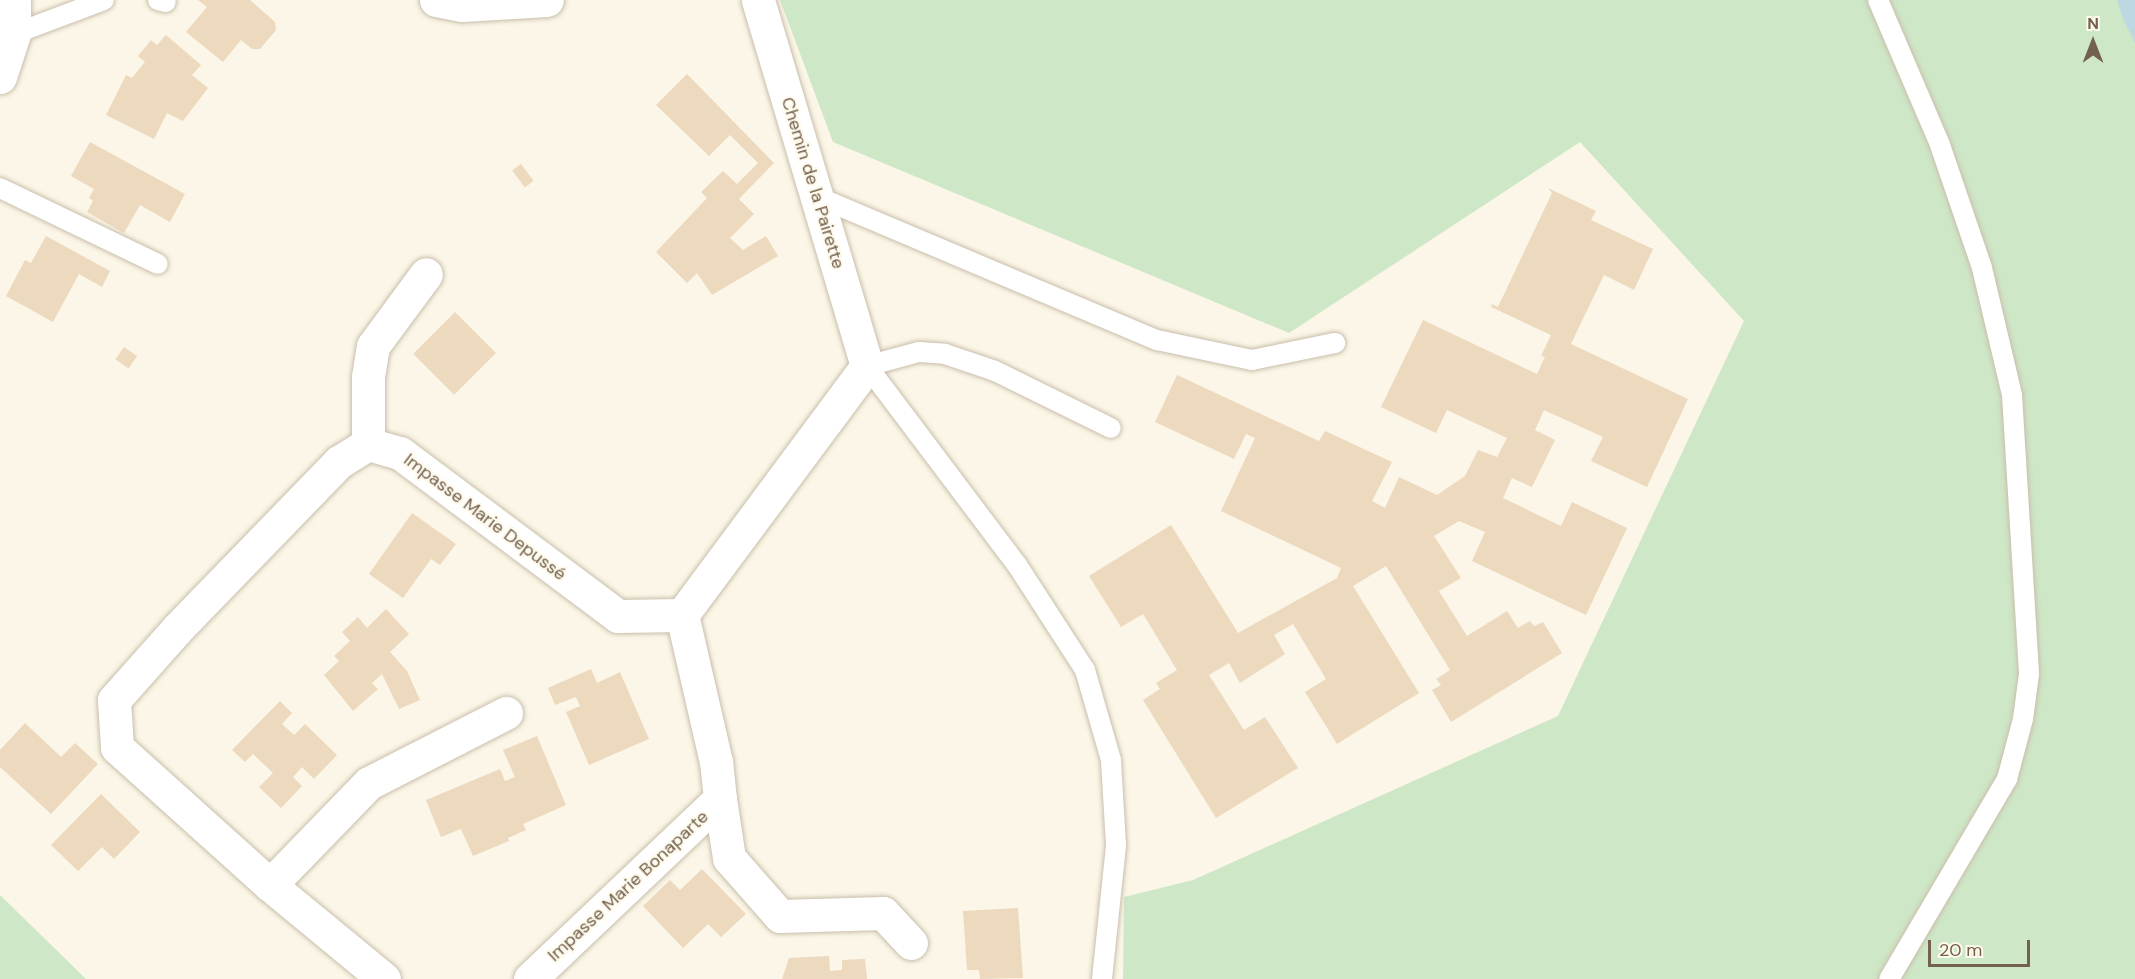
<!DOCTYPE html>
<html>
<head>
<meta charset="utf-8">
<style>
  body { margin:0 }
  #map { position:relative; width:2135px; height:979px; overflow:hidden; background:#fbf6e7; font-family:"DM Sans",sans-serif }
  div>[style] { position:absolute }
  .green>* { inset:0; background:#cee7c6 }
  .water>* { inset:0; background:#bdd7e3 }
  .building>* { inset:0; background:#ecd9be; transform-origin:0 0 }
  .roads { filter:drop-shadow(0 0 2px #c9beab) drop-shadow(0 0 2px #c9beab) }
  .lane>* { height:20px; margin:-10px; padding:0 10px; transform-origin:10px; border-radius:10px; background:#fff }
  .street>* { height:33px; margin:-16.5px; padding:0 16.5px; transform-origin:16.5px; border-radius:16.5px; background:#fff }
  span { translate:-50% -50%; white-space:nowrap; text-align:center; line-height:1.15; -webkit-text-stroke:4.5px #fefaed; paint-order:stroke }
  .street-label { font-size:18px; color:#73614d }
  .north { position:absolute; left:2063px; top:12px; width:60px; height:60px; -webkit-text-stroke:4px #fefaed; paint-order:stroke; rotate:0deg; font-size:16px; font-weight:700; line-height:24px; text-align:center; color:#73614d }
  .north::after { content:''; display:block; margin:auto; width:21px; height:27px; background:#73614d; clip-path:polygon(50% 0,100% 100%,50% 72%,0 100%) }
  .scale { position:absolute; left:1928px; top:940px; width:102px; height:27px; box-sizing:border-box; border:3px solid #73614d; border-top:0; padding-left:8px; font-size:18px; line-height:21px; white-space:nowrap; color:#73614d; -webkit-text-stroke:4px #fefaed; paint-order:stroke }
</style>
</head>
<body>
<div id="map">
  <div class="green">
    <div style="clip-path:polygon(780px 0,2135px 0,2135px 979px,1123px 979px,1124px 897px,1193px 880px,1558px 716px,1744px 321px,1580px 142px,1289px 333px,833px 142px)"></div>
    <div style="clip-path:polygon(0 895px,86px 979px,0 979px)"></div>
  </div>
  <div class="water">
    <div style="clip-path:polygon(2117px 0,2135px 0,2135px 43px,2123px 19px)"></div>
  </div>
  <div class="building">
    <div style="clip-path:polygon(198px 0,250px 0,275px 22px,276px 30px,260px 49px,252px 49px,241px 40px,223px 62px,186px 32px,207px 7px)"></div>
    <div style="clip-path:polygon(166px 35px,201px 65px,192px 75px,208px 88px,183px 121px,167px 113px,154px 139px,106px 115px,126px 75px,132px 78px,145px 62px,138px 56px,151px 40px,157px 45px)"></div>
    <div style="clip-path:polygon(687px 74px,774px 163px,739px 199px,754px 214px,730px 238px,743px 250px,766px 236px,778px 256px,712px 295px,697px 273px,687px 283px,656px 252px,707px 198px,701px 192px,723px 171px,737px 184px,758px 163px,730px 135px,709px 156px,656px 105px)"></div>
    <div style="clip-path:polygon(90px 142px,185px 194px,170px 222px,140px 205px,124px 233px,87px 212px,93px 201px,89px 198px,94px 189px,71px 176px)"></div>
    <div style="left:521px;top:164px;width:21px;height:11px;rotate:53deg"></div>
    <div style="clip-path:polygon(1548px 188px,1596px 211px,1591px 220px,1653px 249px,1634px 290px,1604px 275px,1571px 344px,1688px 399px,1647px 487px,1591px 461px,1603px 437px,1544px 410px,1535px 430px,1555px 440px,1532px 487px,1512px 478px,1503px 498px,1561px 526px,1572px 502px,1627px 528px,1586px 615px,1472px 561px,1485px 532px,1459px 521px,1434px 536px,1461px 578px,1439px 591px,1467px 636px,1507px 611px,1518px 628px,1530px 621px,1534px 626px,1543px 622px,1562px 653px,1451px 722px,1432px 690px,1441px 685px,1436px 679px,1450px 670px,1386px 566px,1353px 586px,1419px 693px,1337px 744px,1305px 692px,1326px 679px,1293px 624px,1274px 635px,1285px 654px,1240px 683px,1229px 663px,1209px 675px,1244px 730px,1265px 717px,1298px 768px,1216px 818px,1143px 700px,1160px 689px,1156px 683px,1177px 670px,1143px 614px,1121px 627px,1089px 576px,1171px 525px,1238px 633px,1337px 578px,1341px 568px,1221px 511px,1255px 438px,1246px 434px,1234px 459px,1155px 422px,1177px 375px,1319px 441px,1325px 431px,1392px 462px,1372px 501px,1385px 508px,1399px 477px,1437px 495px,1465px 476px,1478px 450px,1497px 457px,1507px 438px,1447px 410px,1436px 433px,1381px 407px,1423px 320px,1537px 374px,1545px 357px,1541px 356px,1551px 335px,1491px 307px,1492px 304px,1498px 307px,1552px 193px)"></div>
    <div style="clip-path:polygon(46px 236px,110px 271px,102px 287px,79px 274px,53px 322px,6px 296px,25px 260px,31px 263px)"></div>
    <div style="left:455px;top:312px;width:58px;height:59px;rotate:45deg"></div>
    <div style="left:124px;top:347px;width:16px;height:15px;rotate:35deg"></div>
    <div style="clip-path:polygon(412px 513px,456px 544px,440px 565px,431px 559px,403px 598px,369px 574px)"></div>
    <div style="clip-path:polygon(386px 609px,409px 634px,390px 652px,407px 671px,420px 700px,399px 709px,382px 674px,372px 683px,378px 689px,353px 711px,324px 675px,339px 661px,334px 656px,350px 641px,342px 632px,358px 617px,367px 628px)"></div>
    <div style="clip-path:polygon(591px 669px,597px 683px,620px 672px,649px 739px,589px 765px,566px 712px,580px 706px,576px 697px,555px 705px,548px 688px)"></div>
    <div style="clip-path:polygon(280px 701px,292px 713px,282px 724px,294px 735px,305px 724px,337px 755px,314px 779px,302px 767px,293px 777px,302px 786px,281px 808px,259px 787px,273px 773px,253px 754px,245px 762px,232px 750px)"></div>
    <div style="clip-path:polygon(25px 723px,61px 757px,75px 743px,98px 764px,51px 814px,0 767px,0 750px)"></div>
    <div style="clip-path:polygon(537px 736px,566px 805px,523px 824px,526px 830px,508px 838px,509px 841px,473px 856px,461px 829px,441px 837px,426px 800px,500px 769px,505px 781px,515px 777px,503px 750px)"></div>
    <div style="clip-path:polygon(101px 794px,140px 832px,114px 859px,102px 847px,78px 871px,51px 845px)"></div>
    <div style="clip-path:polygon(702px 869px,746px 914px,721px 937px,708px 924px,683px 948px,643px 906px,670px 880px,680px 890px)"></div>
    <div style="clip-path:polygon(1018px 908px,1023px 978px,980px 979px,979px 970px,967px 970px,963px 911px)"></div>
    <div style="clip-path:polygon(829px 956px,830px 971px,842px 970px,842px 960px,865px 959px,867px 979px,782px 979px,789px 958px)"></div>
  </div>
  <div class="roads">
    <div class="lane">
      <div style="left:158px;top:0;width:8px;rotate:14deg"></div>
      <div style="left:1878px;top:0;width:158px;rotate:66.8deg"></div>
      <div style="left:1940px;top:145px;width:130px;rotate:71.1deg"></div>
      <div style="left:1982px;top:268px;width:130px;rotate:76.7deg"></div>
      <div style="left:2012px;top:395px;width:280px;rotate:86.5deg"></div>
      <div style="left:2029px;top:674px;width:45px;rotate:97.6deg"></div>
      <div style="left:2023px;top:719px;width:62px;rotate:104.9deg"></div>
      <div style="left:2007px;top:779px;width:232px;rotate:120.5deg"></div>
      <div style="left:14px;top:34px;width:96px;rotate:-20.7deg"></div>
      <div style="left:0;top:188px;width:175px;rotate:25.7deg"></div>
      <div style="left:818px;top:197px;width:368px;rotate:22.9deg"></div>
      <div style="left:1157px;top:340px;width:97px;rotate:11.9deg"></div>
      <div style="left:1252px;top:360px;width:85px;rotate:-11.6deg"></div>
      <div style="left:1102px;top:979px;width:135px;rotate:-84deg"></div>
      <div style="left:1116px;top:845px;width:85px;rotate:-93.4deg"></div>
      <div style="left:1111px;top:760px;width:94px;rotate:-106.1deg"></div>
      <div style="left:1085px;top:670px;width:125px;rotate:-122.9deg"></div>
      <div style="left:1017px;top:565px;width:249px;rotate:-127deg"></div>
      <div style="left:867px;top:366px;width:54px;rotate:-15.1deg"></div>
      <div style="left:919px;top:352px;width:26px;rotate:4deg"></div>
      <div style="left:945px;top:354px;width:53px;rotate:18.8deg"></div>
      <div style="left:995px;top:371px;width:129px;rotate:26.2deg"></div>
    </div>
    <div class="street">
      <div style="left:436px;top:0;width:26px;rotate:11deg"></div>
      <div style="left:462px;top:5px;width:85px;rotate:-3.4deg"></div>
      <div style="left:0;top:77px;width:45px;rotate:-72deg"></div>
      <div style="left:14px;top:34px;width:34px;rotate:-90deg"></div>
      <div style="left:368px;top:444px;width:67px;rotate:-90deg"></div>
      <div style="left:368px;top:377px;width:31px;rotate:-81deg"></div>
      <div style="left:373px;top:346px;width:89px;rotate:-53.6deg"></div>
      <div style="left:682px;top:615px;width:310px;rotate:-53.4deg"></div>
      <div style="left:867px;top:366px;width:382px;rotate:-106.6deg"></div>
      <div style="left:720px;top:799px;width:60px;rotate:81.3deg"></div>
      <div style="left:729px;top:858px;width:77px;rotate:48.7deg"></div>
      <div style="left:780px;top:916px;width:103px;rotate:-1.7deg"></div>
      <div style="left:883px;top:913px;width:41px;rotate:47deg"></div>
      <div style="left:270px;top:885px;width:142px;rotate:-45.9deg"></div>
      <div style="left:369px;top:783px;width:154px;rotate:-27.1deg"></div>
      <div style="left:384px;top:979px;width:148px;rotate:-140.5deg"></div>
      <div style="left:270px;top:885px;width:206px;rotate:-138deg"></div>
      <div style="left:117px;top:747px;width:47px;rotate:-93.7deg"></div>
      <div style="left:114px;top:700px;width:95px;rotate:-48.4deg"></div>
      <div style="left:177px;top:629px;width:233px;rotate:-45.9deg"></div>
      <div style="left:339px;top:462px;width:34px;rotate:-32deg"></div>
      <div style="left:368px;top:444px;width:33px;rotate:16deg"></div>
      <div style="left:400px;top:453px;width:272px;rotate:36.8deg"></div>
      <div style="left:618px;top:616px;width:64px;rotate:-0.9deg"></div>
      <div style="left:530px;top:979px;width:262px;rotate:-43.5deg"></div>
      <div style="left:720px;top:799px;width:37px;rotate:-96deg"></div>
      <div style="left:716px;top:762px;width:151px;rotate:-103deg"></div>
    </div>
  </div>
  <div class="street-label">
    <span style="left:813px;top:183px;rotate:73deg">Chemin de la Pairette</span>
    <span style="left:485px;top:517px;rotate:37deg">Impasse Marie Depussé</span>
    <span style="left:628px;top:886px;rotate:-43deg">Impasse Marie Bonaparte</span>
  </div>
  <div class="north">N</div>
  <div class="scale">20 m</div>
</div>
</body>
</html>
